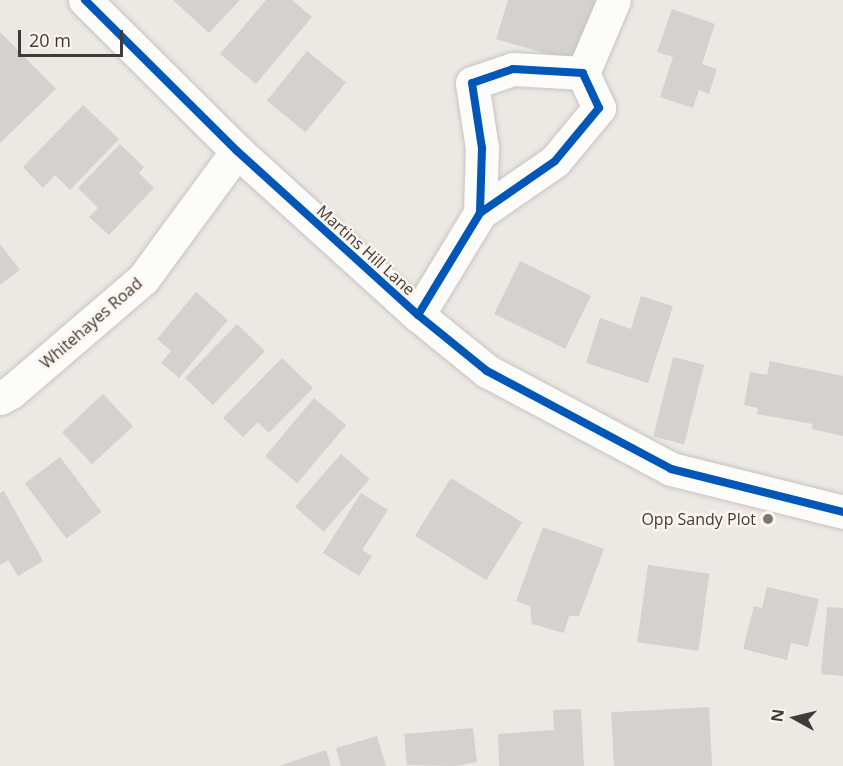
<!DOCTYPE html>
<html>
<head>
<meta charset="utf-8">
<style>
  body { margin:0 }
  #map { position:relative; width:843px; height:766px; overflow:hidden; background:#ece8e4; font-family:"Open Sans",sans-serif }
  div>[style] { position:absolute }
  .building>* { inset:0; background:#d5d1ce; transform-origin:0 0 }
  .roads { filter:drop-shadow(0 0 2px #c8c4c1) drop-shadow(0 0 2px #c8c4c1) }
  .street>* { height:33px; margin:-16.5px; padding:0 16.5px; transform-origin:16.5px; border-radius:16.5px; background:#fcfcfb }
  .cycleway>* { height:8px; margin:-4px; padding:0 4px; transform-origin:4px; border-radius:4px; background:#0057b8 }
  .dots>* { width:16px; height:16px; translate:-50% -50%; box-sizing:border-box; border:3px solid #fdf4ed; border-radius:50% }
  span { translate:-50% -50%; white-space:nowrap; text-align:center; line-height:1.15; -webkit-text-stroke:5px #fdf4ed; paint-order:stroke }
  .street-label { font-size:16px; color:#3e3b38 }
  .poi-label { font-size:16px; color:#3e3b38 }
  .right { translate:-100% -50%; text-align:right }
  .north { position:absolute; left:765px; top:688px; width:60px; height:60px; -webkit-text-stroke:4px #fdf4ed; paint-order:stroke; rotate:278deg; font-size:16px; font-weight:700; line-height:24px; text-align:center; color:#3e3b38 }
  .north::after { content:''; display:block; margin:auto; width:21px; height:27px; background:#3e3b38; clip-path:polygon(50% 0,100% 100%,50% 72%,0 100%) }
  .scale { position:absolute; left:18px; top:30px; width:105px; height:27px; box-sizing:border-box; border:3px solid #3e3b38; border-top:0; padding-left:8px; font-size:18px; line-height:21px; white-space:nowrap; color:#3e3b38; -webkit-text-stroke:4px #fdf4ed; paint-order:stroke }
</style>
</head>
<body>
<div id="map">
  <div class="building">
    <div style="clip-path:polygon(173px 0,240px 0,209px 33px)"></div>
    <div style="clip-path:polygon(266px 0,292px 0,312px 17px,256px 84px,220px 54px)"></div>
    <div style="clip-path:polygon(508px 0,598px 0,579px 63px,496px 39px)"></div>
    <div style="clip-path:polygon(672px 9px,715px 24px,702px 64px,717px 69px,709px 94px,699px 90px,693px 108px,660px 97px,673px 57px,657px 52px)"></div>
    <div style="clip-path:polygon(0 32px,56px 89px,0 143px)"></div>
    <div style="left:307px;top:51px;width:50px;height:64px;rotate:39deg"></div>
    <div style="clip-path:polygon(83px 105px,119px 139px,70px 190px,55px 175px,43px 188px,23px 167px)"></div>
    <div style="clip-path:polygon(120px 144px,144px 167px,139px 173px,154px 188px,109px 235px,89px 217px,98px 208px,78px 188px)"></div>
    <div style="clip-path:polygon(0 244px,20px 270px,0 285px)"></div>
    <div style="left:520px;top:261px;width:79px;height:59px;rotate:26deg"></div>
    <div style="clip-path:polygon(196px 292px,228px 320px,179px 378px,161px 363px,171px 351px,157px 339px)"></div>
    <div style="clip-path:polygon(641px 296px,673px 306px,648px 383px,586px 363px,600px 318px,631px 329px)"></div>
    <div style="left:237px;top:324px;width:39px;height:75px;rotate:44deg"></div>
    <div style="left:673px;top:357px;width:32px;height:82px;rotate:14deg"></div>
    <div style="clip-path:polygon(282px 358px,313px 388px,269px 433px,258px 422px,243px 437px,223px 418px)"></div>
    <div style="clip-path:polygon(770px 361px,843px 376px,843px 436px,812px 429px,813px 424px,757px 414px,758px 408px,744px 405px,750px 372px,767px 375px)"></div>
    <div style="left:103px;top:394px;width:44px;height:56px;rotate:47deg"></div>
    <div style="left:314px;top:398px;width:42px;height:76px;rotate:40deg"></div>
    <div style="left:341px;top:454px;width:38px;height:70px;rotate:41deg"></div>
    <div style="left:60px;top:457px;width:69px;height:44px;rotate:53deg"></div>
    <div style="left:451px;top:478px;width:84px;height:68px;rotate:32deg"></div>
    <div style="clip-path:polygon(4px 491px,43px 561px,18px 576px,8px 560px,0 565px,0 493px)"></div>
    <div style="clip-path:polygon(361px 493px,388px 510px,362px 550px,372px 556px,359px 576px,323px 553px)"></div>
    <div style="clip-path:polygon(543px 527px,604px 549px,579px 616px,569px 616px,564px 633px,532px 624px,530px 606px,516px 601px)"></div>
    <div style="left:648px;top:565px;width:62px;height:78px;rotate:8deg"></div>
    <div style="clip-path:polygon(767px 587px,819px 599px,808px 647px,791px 643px,787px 660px,743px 649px,754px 606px,762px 608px)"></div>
    <div style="clip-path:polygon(827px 607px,843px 608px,843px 676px,821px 674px)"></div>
    <div style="left:709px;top:707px;width:59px;height:98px;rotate:87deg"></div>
    <div style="clip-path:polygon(581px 709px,584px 766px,499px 766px,498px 734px,554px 730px,553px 710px)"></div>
    <div style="clip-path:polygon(473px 728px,477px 762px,456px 766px,407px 765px,404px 734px)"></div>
    <div style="clip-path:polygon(377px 736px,386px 766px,341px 766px,336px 748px)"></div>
    <div style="clip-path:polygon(326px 750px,331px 766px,279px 766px)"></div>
  </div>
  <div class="roads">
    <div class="street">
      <div style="left:85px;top:0;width:214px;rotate:44.8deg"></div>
      <div style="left:237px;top:151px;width:244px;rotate:42.2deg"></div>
      <div style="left:418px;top:315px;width:89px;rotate:39.1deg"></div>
      <div style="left:487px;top:371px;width:208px;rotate:28deg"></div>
      <div style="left:671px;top:469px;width:177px;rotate:14deg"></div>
      <div style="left:583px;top:73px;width:79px;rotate:-67deg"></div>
      <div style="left:418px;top:315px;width:119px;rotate:-58.7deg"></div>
      <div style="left:480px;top:213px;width:91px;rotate:-34.7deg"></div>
      <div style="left:555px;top:161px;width:69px;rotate:-50.3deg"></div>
      <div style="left:599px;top:108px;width:38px;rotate:-115deg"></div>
      <div style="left:583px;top:73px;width:70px;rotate:-176.7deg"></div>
      <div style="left:513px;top:69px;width:43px;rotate:161.1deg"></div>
      <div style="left:472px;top:83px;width:66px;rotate:81.3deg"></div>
      <div style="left:482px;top:148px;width:65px;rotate:91.8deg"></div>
      <div style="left:0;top:398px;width:13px;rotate:-29deg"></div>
      <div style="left:11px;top:392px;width:174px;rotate:-40.6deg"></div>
      <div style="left:143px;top:279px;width:159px;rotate:-53.7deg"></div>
    </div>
  </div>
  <div class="cycleway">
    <div style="left:85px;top:0;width:214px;rotate:44.8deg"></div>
    <div style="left:237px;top:151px;width:244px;rotate:42.2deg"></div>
    <div style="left:418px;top:315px;width:89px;rotate:39.1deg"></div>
    <div style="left:487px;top:371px;width:208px;rotate:28deg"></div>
    <div style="left:671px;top:469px;width:177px;rotate:14deg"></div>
    <div style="left:418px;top:315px;width:119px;rotate:-58.7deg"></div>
    <div style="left:480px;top:213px;width:91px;rotate:-34.7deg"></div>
    <div style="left:555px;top:161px;width:69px;rotate:-50.3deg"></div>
    <div style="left:599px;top:108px;width:38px;rotate:-115deg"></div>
    <div style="left:583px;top:73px;width:70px;rotate:-176.7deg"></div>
    <div style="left:513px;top:69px;width:43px;rotate:161.1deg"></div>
    <div style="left:472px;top:83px;width:66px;rotate:81.3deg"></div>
    <div style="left:482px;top:148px;width:65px;rotate:91.8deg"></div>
  </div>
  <div class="dots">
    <div style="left:768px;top:519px;background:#7b7874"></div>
  </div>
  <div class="street-label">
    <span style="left:366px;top:250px;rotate:42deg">Martins Hill Lane</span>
    <span style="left:91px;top:323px;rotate:-41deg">Whitehayes Road</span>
  </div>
  <div class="poi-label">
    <span class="right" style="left:756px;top:519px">Opp Sandy Plot</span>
  </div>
  <div class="north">N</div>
  <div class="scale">20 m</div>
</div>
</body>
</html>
